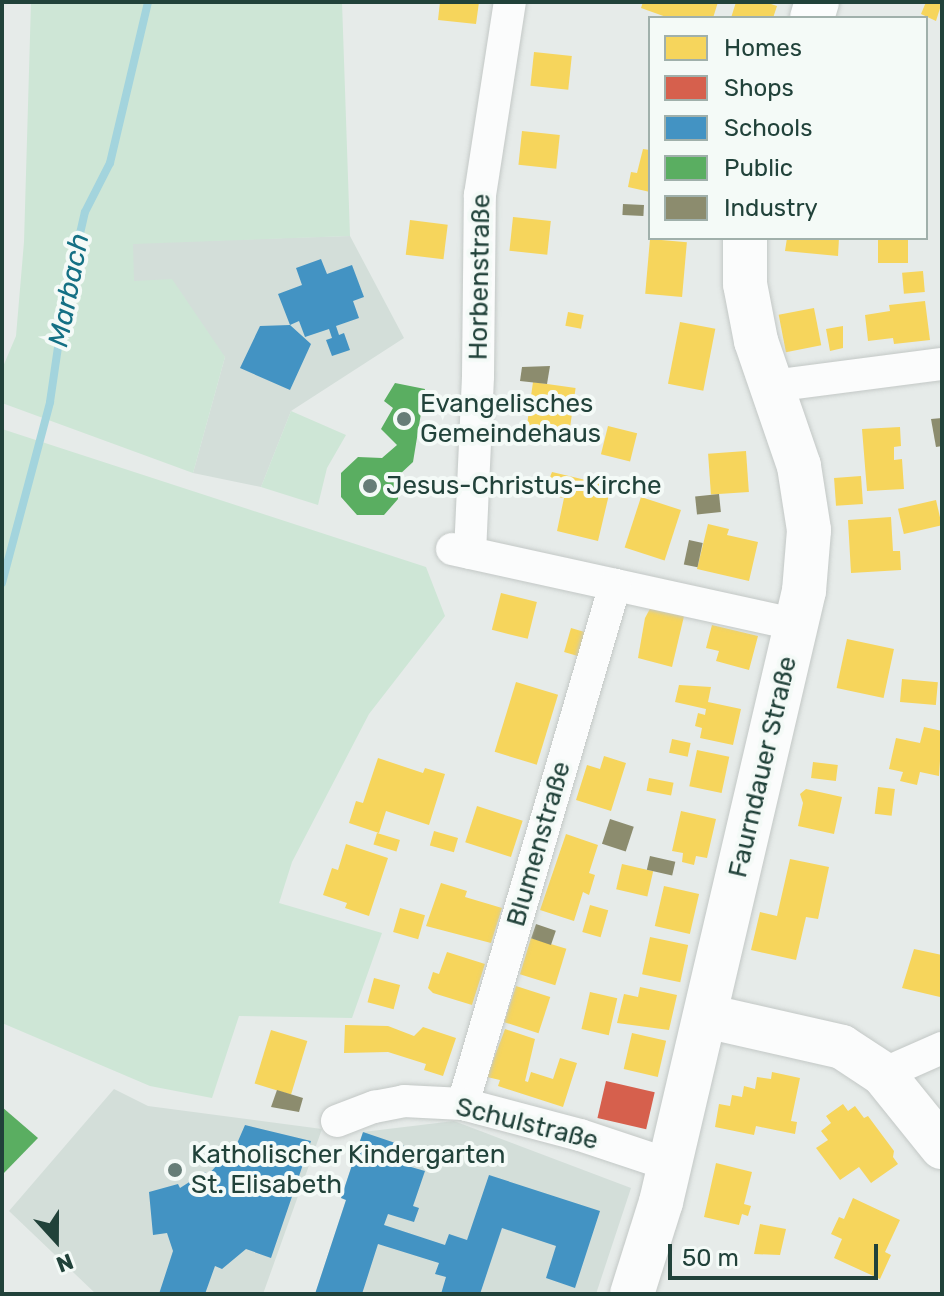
<!DOCTYPE html>
<html>
<head>
<meta charset="utf-8">
<style>
  body { margin:0 }
  #map { position:relative; width:944px; height:1296px; overflow:hidden; background:#e6ebe9; font-family:Rubik,sans-serif }
  div>[style] { position:absolute }
  .built>* { inset:0; background:#d3ded9 }
  .green>* { inset:0; background:#cee6d6 }
  .homes>* { inset:0; background:#f6d55c; transform-origin:0 0 }
  .shops>* { inset:0; background:#d6604d; transform-origin:0 0 }
  .schools>* { inset:0; background:#4393c3 }
  .public>* { inset:0; background:#5aae61 }
  .industry>* { inset:0; background:#8c8c6e; transform-origin:0 0 }
  .stream>* { height:8px; margin:-4px; padding:0 4px; transform-origin:4px; border-radius:4px; background:#a3d4dd }
  .roads { filter:drop-shadow(0 0 2px #c3c8c6) drop-shadow(0 0 2px #c3c8c6) }
  .street>* { height:32px; margin:-16px; padding:0 16px; transform-origin:16px; border-radius:16px; background:#fbfcfc }
  .secondary>* { height:44px; margin:-22px; padding:0 22px; transform-origin:22px; border-radius:22px; background:#fbfcfc }
  .dots>* { width:22px; height:22px; translate:-50% -50%; box-sizing:border-box; border:4px solid #f4faf7; border-radius:50% }
  span { translate:-50% -50%; white-space:nowrap; text-align:center; line-height:1.15; -webkit-text-stroke:8px #f4faf7; paint-order:stroke }
  .street-label { font-size:26px; color:#21423a }
  .poi-label { font-size:26px; color:#21423a }
  .left { translate:0 -50%; text-align:left }
  .water-label { font-size:28px; color:#147084; font-style:italic }
  .frame { position:absolute; inset:0; border:4px solid #21423a; pointer-events:none }
  .legend { position:absolute; left:648px; top:16px; width:280px; height:224px; box-sizing:border-box; background:#f4faf7; border:2px solid #a0b0ab; margin:0; padding:10px 14px; list-style:none; font-size:24px; color:#21423a }
  .legend li { display:flex; align-items:center; gap:16px; height:40px }
  .legend b { width:40px; border:2px solid #a0b0ab }
  .north { position:absolute; left:16px; top:1200px; width:80px; height:80px; -webkit-text-stroke:6px #f4faf7; paint-order:stroke; rotate:159deg; font-size:22px; font-weight:700; line-height:32px; text-align:center; color:#21423a }
  .north::after { content:''; display:block; margin:auto; width:28px; height:36px; background:#21423a; clip-path:polygon(50% 0,100% 100%,50% 72%,0 100%) }
  .scale { position:absolute; left:668px; top:1244px; width:210px; height:36px; box-sizing:border-box; border:4px solid #21423a; border-top:0; padding-left:10px; font-size:24px; line-height:28px; white-space:nowrap; color:#21423a; -webkit-text-stroke:6px #f4faf7; paint-order:stroke }
</style>
</head>
<body>
<div id="map">
  <div class="built">
    <div style="clip-path:polygon(350px 236px,404px 338px,291px 411px,261px 487px,193px 473px,225px 357px,133px 281px,133px 243px)"></div>
    <div style="clip-path:polygon(114px 1089px,148px 1106px,322px 1129px,263px 1294px,96px 1294px,9px 1211px)"></div>
    <div style="clip-path:polygon(454px 1121px,631px 1188px,596px 1294px,315px 1294px,346px 1200px,341px 1198px,363px 1132px)"></div>
  </div>
  <div class="green">
    <div style="clip-path:polygon(31px 2px,342px 2px,350px 236px,133px 244px,134px 281px,172px 279px,225px 357px,193px 473px,2px 403px,2px 369px,16px 336px,24px 242px)"></div>
    <div style="clip-path:polygon(291px 411px,346px 435px,327px 468px,318px 505px,261px 487px)"></div>
    <div style="clip-path:polygon(2px 429px,426px 567px,445px 616px,369px 714px,292px 862px,279px 903px,382px 933px,352px 1018px,239px 1016px,212px 1098px,150px 1086px,2px 1023px)"></div>
  </div>
  <div class="homes">
    <div style="clip-path:polygon(440px 2px,479px 2px,476px 24px,438px 20px)"></div>
    <div style="clip-path:polygon(643px 2px,718px 2px,713px 18px,669px 18px,641px 8px)"></div>
    <div style="clip-path:polygon(736px 2px,765px 2px,777px 6px,773px 18px,731px 18px)"></div>
    <div style="clip-path:polygon(926px 2px,942px 2px,936px 21px,921px 14px)"></div>
    <div style="left:534px;top:52px;width:38px;height:34px;rotate:6deg"></div>
    <div style="left:522px;top:131px;width:38px;height:34px;rotate:6deg"></div>
    <div style="clip-path:polygon(643px 149px,650px 150px,650px 192px,628px 187px,631px 172px,637px 173px)"></div>
    <div style="left:513px;top:217px;width:38px;height:34px;rotate:6deg"></div>
    <div style="left:410px;top:220px;width:38px;height:35px;rotate:7deg"></div>
    <div style="clip-path:polygon(787px 238px,839px 238px,838px 256px,785px 251px)"></div>
    <div style="left:878px;top:238px;width:30px;height:25px"></div>
    <div style="left:650px;top:239px;width:37px;height:55px;rotate:5deg"></div>
    <div style="left:923px;top:271px;width:21px;height:21px;rotate:85deg"></div>
    <div style="clip-path:polygon(925px 301px,930px 340px,894px 344px,893px 338px,868px 341px,865px 315px,890px 311px,889px 305px)"></div>
    <div style="left:814px;top:308px;width:38px;height:36px;rotate:79deg"></div>
    <div style="left:568px;top:312px;width:16px;height:14px;rotate:11deg"></div>
    <div style="left:680px;top:322px;width:36px;height:63px;rotate:11deg"></div>
    <div style="clip-path:polygon(843px 326px,843px 348px,830px 351px,826px 329px)"></div>
    <div style="left:533px;top:382px;width:43px;height:57px;rotate:8deg"></div>
    <div style="left:608px;top:426px;width:30px;height:29px;rotate:14deg"></div>
    <div style="clip-path:polygon(900px 427px,901px 446px,894px 447px,894px 460px,902px 459px,904px 489px,867px 491px,862px 429px)"></div>
    <div style="left:746px;top:451px;width:41px;height:38px;rotate:86deg"></div>
    <div style="clip-path:polygon(552px 472px,611px 486px,598px 541px,557px 531px,564px 498px,543px 494px,547px 476px,550px 477px)"></div>
    <div style="left:861px;top:476px;width:28px;height:27px;rotate:86deg"></div>
    <div style="left:641px;top:497px;width:42px;height:53px;rotate:18deg"></div>
    <div style="left:936px;top:500px;width:26px;height:39px;rotate:77deg"></div>
    <div style="clip-path:polygon(891px 517px,893px 551px,900px 551px,901px 570px,851px 573px,848px 520px)"></div>
    <div style="clip-path:polygon(708px 524px,729px 529px,727px 535px,758px 542px,749px 581px,697px 569px)"></div>
    <div style="left:501px;top:593px;width:37px;height:38px;rotate:14deg"></div>
    <div style="clip-path:polygon(653px 603px,685px 612px,672px 667px,638px 658px,645px 618px)"></div>
    <div style="clip-path:polygon(712px 625px,758px 636px,749px 670px,716px 661px,719px 651px,706px 648px)"></div>
    <div style="left:571px;top:628px;width:15px;height:25px;rotate:16deg"></div>
    <div style="left:847px;top:639px;width:48px;height:50px;rotate:12deg"></div>
    <div style="left:902px;top:679px;width:36px;height:23px;rotate:5deg"></div>
    <div style="left:516px;top:682px;width:44px;height:73px;rotate:17deg"></div>
    <div style="clip-path:polygon(679px 685px,711px 687px,708px 702px,741px 709px,733px 745px,700px 738px,702px 728px,695px 726px,698px 713px,705px 715px,706px 709px,675px 702px)"></div>
    <div style="clip-path:polygon(924px 727px,942px 731px,939px 776px,920px 772px,917px 785px,900px 781px,903px 772px,889px 769px,896px 738px,920px 743px)"></div>
    <div style="left:672px;top:739px;width:19px;height:14px;rotate:12deg"></div>
    <div style="left:697px;top:750px;width:33px;height:37px;rotate:12deg"></div>
    <div style="clip-path:polygon(604px 756px,626px 763px,611px 811px,576px 800px,587px 765px,600px 769px)"></div>
    <div style="clip-path:polygon(378px 758px,423px 773px,425px 768px,445px 774px,429px 825px,386px 811px,379px 833px,349px 823px,356px 801px,363px 803px)"></div>
    <div style="left:813px;top:762px;width:25px;height:16px;rotate:7deg"></div>
    <div style="left:649px;top:778px;width:25px;height:13px;rotate:11deg"></div>
    <div style="left:878px;top:787px;width:17px;height:27px;rotate:7deg"></div>
    <div style="clip-path:polygon(806px 789px,842px 797px,834px 834px,798px 826px,803px 803px,800px 794px)"></div>
    <div style="left:477px;top:806px;width:48px;height:38px;rotate:18deg"></div>
    <div style="clip-path:polygon(681px 811px,716px 819px,707px 858px,696px 856px,694px 865px,682px 862px,683px 853px,672px 851px)"></div>
    <div style="left:434px;top:831px;width:25px;height:15px;rotate:16deg"></div>
    <div style="left:377px;top:833px;width:24px;height:12px;rotate:17deg"></div>
    <div style="clip-path:polygon(566px 834px,598px 845px,589px 873px,595px 875px,589px 895px,583px 892px,574px 921px,540px 910px)"></div>
    <div style="clip-path:polygon(346px 844px,388px 858px,369px 916px,345px 908px,347px 903px,323px 895px,332px 868px,338px 870px)"></div>
    <div style="clip-path:polygon(790px 859px,829px 867px,818px 919px,806px 917px,796px 960px,751px 950px,760px 912px,777px 916px)"></div>
    <div style="left:622px;top:864px;width:32px;height:26px;rotate:13deg"></div>
    <div style="clip-path:polygon(441px 883px,467px 891px,465px 897px,502px 908px,491px 943px,426px 926px)"></div>
    <div style="left:664px;top:886px;width:36px;height:41px;rotate:13deg"></div>
    <div style="left:590px;top:905px;width:19px;height:28px;rotate:16deg"></div>
    <div style="left:400px;top:908px;width:26px;height:25px;rotate:16deg"></div>
    <div style="left:650px;top:937px;width:39px;height:38px;rotate:12deg"></div>
    <div style="left:531px;top:938px;width:37px;height:38px;rotate:17deg"></div>
    <div style="clip-path:polygon(914px 949px,942px 955px,940px 997px,902px 988px)"></div>
    <div style="clip-path:polygon(447px 952px,485px 964px,472px 1005px,433px 993px,428px 988px,433px 972px,439px 974px)"></div>
    <div style="left:374px;top:978px;width:27px;height:25px;rotate:15deg"></div>
    <div style="left:516px;top:986px;width:36px;height:38px;rotate:18deg"></div>
    <div style="clip-path:polygon(640px 987px,677px 995px,669px 1030px,617px 1023px,624px 994px,638px 997px)"></div>
    <div style="left:590px;top:992px;width:28px;height:38px;rotate:13deg"></div>
    <div style="clip-path:polygon(345px 1025px,388px 1026px,414px 1036px,423px 1027px,456px 1038px,443px 1076px,424px 1070px,426px 1064px,388px 1052px,344px 1053px)"></div>
    <div style="clip-path:polygon(505px 1029px,535px 1039px,525px 1081px,528px 1082px,531px 1072px,553px 1079px,560px 1058px,577px 1063px,563px 1107px,498px 1086px,500px 1080px,487px 1077px)"></div>
    <div style="left:271px;top:1030px;width:38px;height:56px;rotate:17deg"></div>
    <div style="left:632px;top:1033px;width:35px;height:37px;rotate:13deg"></div>
    <div style="clip-path:polygon(772px 1072px,800px 1078px,791px 1121px,797px 1122px,795px 1134px,756px 1126px,754px 1135px,715px 1127px,719px 1104px,730px 1106px,732px 1095px,742px 1097px,744px 1086px,755px 1089px,757px 1077px,771px 1079px)"></div>
    <div style="clip-path:polygon(843px 1104px,848px 1111px,855px 1106px,864px 1118px,868px 1116px,894px 1151px,893px 1157px,898px 1164px,871px 1183px,859px 1167px,840px 1180px,816px 1148px,828px 1140px,821px 1131px,831px 1123px,826px 1116px)"></div>
    <div style="clip-path:polygon(716px 1163px,752px 1172px,744px 1204px,751px 1206px,748px 1216px,742px 1214px,739px 1225px,704px 1217px)"></div>
    <div style="clip-path:polygon(853px 1198px,900px 1220px,885px 1252px,891px 1255px,880px 1279px,834px 1258px,842px 1239px,831px 1234px,839px 1217px,844px 1219px)"></div>
    <div style="clip-path:polygon(760px 1224px,786px 1229px,780px 1255px,754px 1254px)"></div>
  </div>
  <div class="shops">
    <div style="left:606px;top:1081px;width:50px;height:38px;rotate:13deg"></div>
  </div>
  <div class="schools">
    <div style="clip-path:polygon(321px 259px,327px 274px,352px 265px,364px 297px,353px 301px,359px 318px,336px 326px,339px 335px,344px 333px,350px 350px,332px 356px,326px 340px,332px 338px,329px 329px,305px 337px,299px 321px,290px 325px,311px 344px,290px 390px,240px 368px,260px 326px,290px 325px,278px 294px,302px 285px,296px 268px)"></div>
    <div style="clip-path:polygon(245px 1125px,311px 1141px,271px 1258px,246px 1249px,222px 1269px,215px 1266px,205px 1294px,159px 1294px,173px 1251px,167px 1233px,153px 1235px,149px 1192px,178px 1184px,180px 1188px,205px 1172px,207px 1176px,228px 1153px,232px 1155px)"></div>
    <div style="clip-path:polygon(363px 1132px,410px 1148px,404px 1165px,425px 1171px,413px 1206px,419px 1208px,414px 1222px,388px 1214px,384px 1225px,445px 1245px,449px 1234px,467px 1240px,489px 1175px,600px 1211px,575px 1288px,546px 1278px,556px 1246px,502px 1228px,480px 1294px,441px 1294px,446px 1277px,435px 1274px,439px 1263px,378px 1244px,362px 1294px,315px 1294px,346px 1200px,341px 1198px)"></div>
  </div>
  <div class="public">
    <div style="clip-path:polygon(395px 383px,425px 389px,413px 462px,399px 475px,398px 499px,384px 515px,357px 515px,341px 497px,341px 473px,358px 457px,382px 458px,397px 445px,381px 429px,393px 408px,384px 401px)"></div>
    <div style="clip-path:polygon(2px 1107px,38px 1138px,2px 1175px)"></div>
  </div>
  <div class="industry">
    <div style="left:623px;top:204px;width:21px;height:11px;rotate:3deg"></div>
    <div style="clip-path:polygon(550px 366px,547px 384px,520px 381px,522px 367px)"></div>
    <div style="clip-path:polygon(942px 418px,942px 446px,936px 447px,931px 419px)"></div>
    <div style="left:719px;top:494px;width:18px;height:24px;rotate:84deg"></div>
    <div style="left:689px;top:540px;width:14px;height:25px;rotate:12deg"></div>
    <div style="left:610px;top:819px;width:25px;height:26px;rotate:18deg"></div>
    <div style="left:650px;top:856px;width:26px;height:14px;rotate:13deg"></div>
    <div style="left:536px;top:924px;width:21px;height:15px;rotate:19deg"></div>
    <div style="clip-path:polygon(277px 1090px,303px 1098px,299px 1112px,271px 1107px)"></div>
  </div>
  <div class="stream">
    <div style="left:2px;top:583px;width:187px;rotate:-75.1deg"></div>
    <div style="left:50px;top:402px;width:104px;rotate:-81.7deg"></div>
    <div style="left:65px;top:299px;width:89px;rotate:-77.1deg"></div>
    <div style="left:85px;top:212px;width:55px;rotate:-63deg"></div>
    <div style="left:110px;top:163px;width:165px;rotate:-76.7deg"></div>
  </div>
  <div class="roads">
    <div class="street">
      <div style="left:772px;top:386px;width:171px;rotate:-7.4deg"></div>
      <div style="left:452px;top:549px;width:353px;rotate:12.4deg"></div>
      <div style="left:470px;top:553px;width:177px;rotate:-87.4deg"></div>
      <div style="left:478px;top:376px;width:181px;rotate:-89.4deg"></div>
      <div style="left:480px;top:195px;width:195px;rotate:-81.2deg"></div>
      <div style="left:883px;top:1074px;width:64px;rotate:-23.8deg"></div>
      <div style="left:463px;top:1104px;width:541px;rotate:-73.68deg"></div>
      <div style="left:337px;top:1121px;width:40px;rotate:-21deg"></div>
      <div style="left:374px;top:1107px;width:31px;rotate:-11deg"></div>
      <div style="left:404px;top:1101px;width:59px;rotate:2.9deg"></div>
      <div style="left:463px;top:1104px;width:121px;rotate:14.8deg"></div>
      <div style="left:580px;top:1135px;width:95px;rotate:18.4deg"></div>
    </div>
    <div class="secondary">
      <div style="left:812px;top:18px;width:17px;rotate:-73deg"></div>
      <div style="left:706px;top:1016px;width:139px;rotate:12.8deg"></div>
      <div style="left:842px;top:1047px;width:49px;rotate:33.4deg"></div>
      <div style="left:883px;top:1074px;width:94px;rotate:51.1deg"></div>
      <div style="left:632px;top:1294px;width:96px;rotate:-72.5deg"></div>
      <div style="left:661px;top:1202px;width:628px;rotate:-76.83deg"></div>
      <div style="left:804px;top:591px;width:61px;rotate:-85.3deg"></div>
      <div style="left:809px;top:530px;width:65px;rotate:-98.9deg"></div>
      <div style="left:799px;top:466px;width:132px;rotate:-109deg"></div>
      <div style="left:756px;top:341px;width:58px;rotate:-100.9deg"></div>
      <div style="left:745px;top:284px;width:46px;rotate:-90deg"></div>
    </div>
  </div>
  <div class="dots">
    <div style="left:404px;top:419px;background:#667d77"></div>
    <div style="left:370px;top:486px;background:#667d77"></div>
    <div style="left:175px;top:1170px;background:#667d77"></div>
  </div>
  <div class="street-label">
    <span style="left:480px;top:277px;rotate:-89deg">Horbenstraße</span>
    <span style="left:763px;top:767px;rotate:-77deg">Faurndauer Straße</span>
    <span style="left:539px;top:844px;rotate:-74deg">Blumenstraße</span>
    <span style="left:527px;top:1124px;rotate:14deg">Schulstraße</span>
  </div>
  <div class="poi-label">
    <span class="left" style="left:420px;top:419px">Evangelisches<br>Gemeindehaus</span>
    <span class="left" style="left:386px;top:486px">Jesus-Christus-Kirche</span>
    <span class="left" style="left:191px;top:1170px">Katholischer Kindergarten<br>St. Elisabeth</span>
  </div>
  <div class="water-label">
    <span style="left:69px;top:290px;rotate:-79deg">Marbach</span>
  </div>
  <div class="frame"></div>
  <ul class="legend">
  <li><b style="height:22px;background:#f6d55c"></b>Homes</li>
  <li><b style="height:22px;background:#d6604d"></b>Shops</li>
  <li><b style="height:22px;background:#4393c3"></b>Schools</li>
  <li><b style="height:22px;background:#5aae61"></b>Public</li>
  <li><b style="height:22px;background:#8c8c6e"></b>Industry</li>
  </ul>
  <div class="north">N</div>
  <div class="scale">50 m</div>
</div>
</body>
</html>
